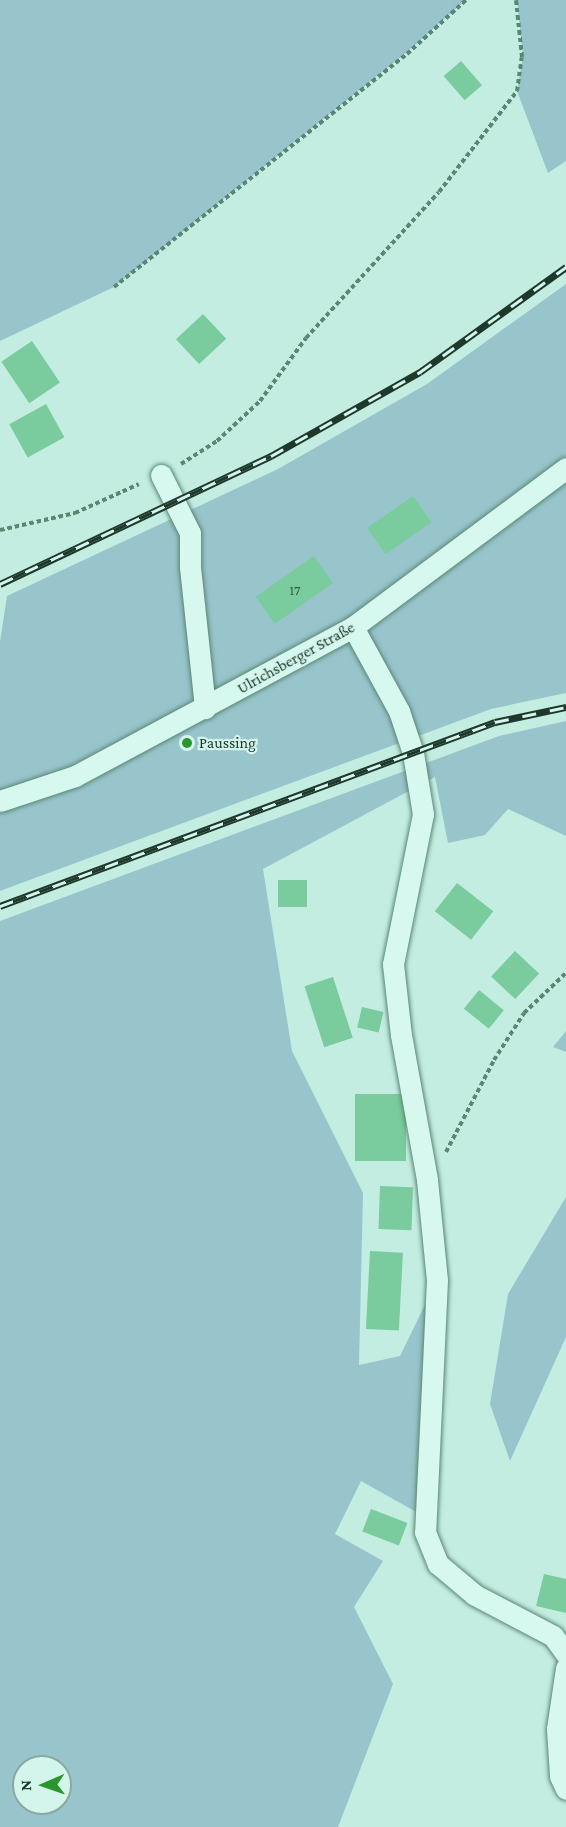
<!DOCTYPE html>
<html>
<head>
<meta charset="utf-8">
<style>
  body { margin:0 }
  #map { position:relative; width:566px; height:1827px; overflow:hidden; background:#c4ede2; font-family:"Crimson Pro",serif }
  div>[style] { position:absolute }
  .green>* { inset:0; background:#98c4cb }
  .building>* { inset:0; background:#7acb9e; transform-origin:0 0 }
  .path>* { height:4px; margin-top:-2px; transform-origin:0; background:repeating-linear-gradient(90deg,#5a8774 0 4.5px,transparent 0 7.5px) }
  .roads { filter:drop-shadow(0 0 2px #5a8774) drop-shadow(0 0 2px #5a8774) }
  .minor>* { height:21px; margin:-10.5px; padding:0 10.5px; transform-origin:10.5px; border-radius:10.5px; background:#d7f8ef }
  .rail>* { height:7px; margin-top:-3.5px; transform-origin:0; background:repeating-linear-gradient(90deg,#d3f5ec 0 14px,#1e382b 0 28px); box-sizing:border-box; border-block:2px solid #1e382b }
  .dots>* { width:16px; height:16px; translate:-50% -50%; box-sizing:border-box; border:3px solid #d3f5ec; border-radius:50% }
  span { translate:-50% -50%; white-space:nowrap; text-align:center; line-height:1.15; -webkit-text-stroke:4.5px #d3f5ec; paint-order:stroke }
  .number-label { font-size:14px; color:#355d48 }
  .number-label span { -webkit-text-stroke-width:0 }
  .street-label { font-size:16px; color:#1e382b }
  .poi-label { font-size:16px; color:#1e382b }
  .left { translate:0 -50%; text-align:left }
  .north { position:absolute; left:12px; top:1755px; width:60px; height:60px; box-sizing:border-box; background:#d3f5ec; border:2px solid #8ba99f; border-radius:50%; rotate:268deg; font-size:16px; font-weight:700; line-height:24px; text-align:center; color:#1e382b }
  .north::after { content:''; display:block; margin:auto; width:21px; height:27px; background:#2b952e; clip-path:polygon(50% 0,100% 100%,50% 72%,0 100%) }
</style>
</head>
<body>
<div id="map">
  <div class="green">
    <div style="clip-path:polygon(0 0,466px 0,407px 52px,114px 287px,0 341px)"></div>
    <div style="clip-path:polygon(517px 0,566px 0,566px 161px,548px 173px,517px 91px,523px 56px)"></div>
    <div style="clip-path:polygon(566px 284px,566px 693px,491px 709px,0 891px,0 642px,7px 596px,278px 469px,427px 384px)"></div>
    <div style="clip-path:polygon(evenodd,566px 721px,566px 836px,508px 809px,485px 835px,448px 843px,435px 777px,263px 869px,292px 1051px,363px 1193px,359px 1365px,400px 1356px,437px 1280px,418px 1513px,361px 1481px,335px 1534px,383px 1561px,354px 1607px,393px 1684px,338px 1827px,0 1827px,0 921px,499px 736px,566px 721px,24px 1767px,60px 1767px,60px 1803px,24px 1803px,24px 1767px)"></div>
    <div style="clip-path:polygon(566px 1031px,566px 1052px,553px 1047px)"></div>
    <div style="clip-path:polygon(566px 1197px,566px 1337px,510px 1461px,490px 1404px,508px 1294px)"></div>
  </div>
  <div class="building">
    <div style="left:461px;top:61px;width:32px;height:23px;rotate:49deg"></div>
    <div style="left:203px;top:314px;width:34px;height:37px;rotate:47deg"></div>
    <div style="left:32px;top:341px;width:50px;height:37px;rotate:56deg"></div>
    <div style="left:46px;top:404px;width:38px;height:42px;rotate:61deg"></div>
    <div style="left:413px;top:496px;width:32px;height:56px;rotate:55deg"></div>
    <div style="left:314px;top:556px;width:33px;height:71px;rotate:55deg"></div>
    <div style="left:278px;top:880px;width:29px;height:27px"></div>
    <div style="left:457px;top:883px;width:46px;height:36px;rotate:38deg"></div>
    <div style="left:515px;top:951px;width:33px;height:35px;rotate:43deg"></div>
    <div style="left:333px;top:977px;width:64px;height:30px;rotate:72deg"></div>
    <div style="left:479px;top:990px;width:32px;height:24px;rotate:39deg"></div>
    <div style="left:362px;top:1007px;width:22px;height:21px;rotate:13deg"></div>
    <div style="left:355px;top:1094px;width:51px;height:67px"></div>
    <div style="left:380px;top:1186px;width:33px;height:43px;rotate:2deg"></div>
    <div style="left:370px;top:1251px;width:33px;height:78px;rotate:3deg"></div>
    <div style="left:371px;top:1509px;width:39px;height:24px;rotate:21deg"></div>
    <div style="clip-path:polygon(544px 1574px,566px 1579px,566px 1613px,536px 1606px)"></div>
  </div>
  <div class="path">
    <div style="left:114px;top:287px;width:374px;rotate:-38.5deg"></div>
    <div style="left:407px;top:54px;width:80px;rotate:-42.5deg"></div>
    <div style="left:181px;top:464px;width:43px;rotate:-32.6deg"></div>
    <div style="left:217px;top:441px;width:59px;rotate:-42.9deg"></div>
    <div style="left:260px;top:401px;width:78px;rotate:-53.9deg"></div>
    <div style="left:306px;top:338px;width:197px;rotate:-47.7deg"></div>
    <div style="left:439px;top:192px;width:128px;rotate:-52.3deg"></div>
    <div style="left:517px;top:91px;width:34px;rotate:-82deg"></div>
    <div style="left:522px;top:57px;width:57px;rotate:-96deg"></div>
    <div style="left:0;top:530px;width:77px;rotate:-12.8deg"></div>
    <div style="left:75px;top:513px;width:70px;rotate:-24.4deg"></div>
    <div style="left:446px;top:1152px;width:104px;rotate:-62.4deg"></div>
    <div style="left:494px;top:1060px;width:56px;rotate:-57.4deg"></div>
    <div style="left:524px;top:1013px;width:58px;rotate:-43.6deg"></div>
  </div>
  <div class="roads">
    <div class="minor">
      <div style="left:161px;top:475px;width:65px;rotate:63.4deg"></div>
      <div style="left:190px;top:533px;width:34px;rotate:90deg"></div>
      <div style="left:190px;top:567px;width:142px;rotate:83.9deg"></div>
      <div style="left:353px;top:627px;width:96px;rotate:61.3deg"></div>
      <div style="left:399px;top:711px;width:44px;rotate:71.6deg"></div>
      <div style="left:413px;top:753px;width:62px;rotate:80.7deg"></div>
      <div style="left:423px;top:814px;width:153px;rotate:101.3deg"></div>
      <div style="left:393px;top:964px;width:71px;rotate:83.6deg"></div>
      <div style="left:401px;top:1035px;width:147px;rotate:79.8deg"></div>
      <div style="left:427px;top:1180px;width:100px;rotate:84.3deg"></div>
      <div style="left:437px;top:1280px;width:252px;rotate:92.7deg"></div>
      <div style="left:425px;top:1532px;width:35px;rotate:68deg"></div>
      <div style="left:438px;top:1564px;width:48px;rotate:40deg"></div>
      <div style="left:475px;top:1595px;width:88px;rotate:27.7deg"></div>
      <div style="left:553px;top:1636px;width:22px;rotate:54deg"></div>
      <div style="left:0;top:801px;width:79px;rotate:-18.4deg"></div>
      <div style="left:75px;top:776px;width:315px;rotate:-28.2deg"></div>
      <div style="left:353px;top:627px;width:266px;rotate:-36.7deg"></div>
      <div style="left:566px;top:1668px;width:62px;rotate:98.4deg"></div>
      <div style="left:557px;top:1729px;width:47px;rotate:86.3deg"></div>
      <div style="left:560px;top:1776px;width:14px;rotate:65deg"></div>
    </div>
  </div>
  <div class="rail">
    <div style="left:0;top:584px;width:300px;rotate:-25.3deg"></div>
    <div style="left:271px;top:456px;width:171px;rotate:-29.4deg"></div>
    <div style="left:420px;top:372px;width:180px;rotate:-35.7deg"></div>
    <div style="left:0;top:906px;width:528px;rotate:-20.39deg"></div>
    <div style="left:495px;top:722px;width:73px;rotate:-11.9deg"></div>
  </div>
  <div class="dots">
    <div style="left:187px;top:743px;background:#2b952e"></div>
  </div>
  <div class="number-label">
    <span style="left:295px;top:590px">17</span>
  </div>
  <div class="street-label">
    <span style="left:296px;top:658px;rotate:-29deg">Ulrichsberger Straße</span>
  </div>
  <div class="poi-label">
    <span class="left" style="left:199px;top:743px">Paussing</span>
  </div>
  <div class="north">N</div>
</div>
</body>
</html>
